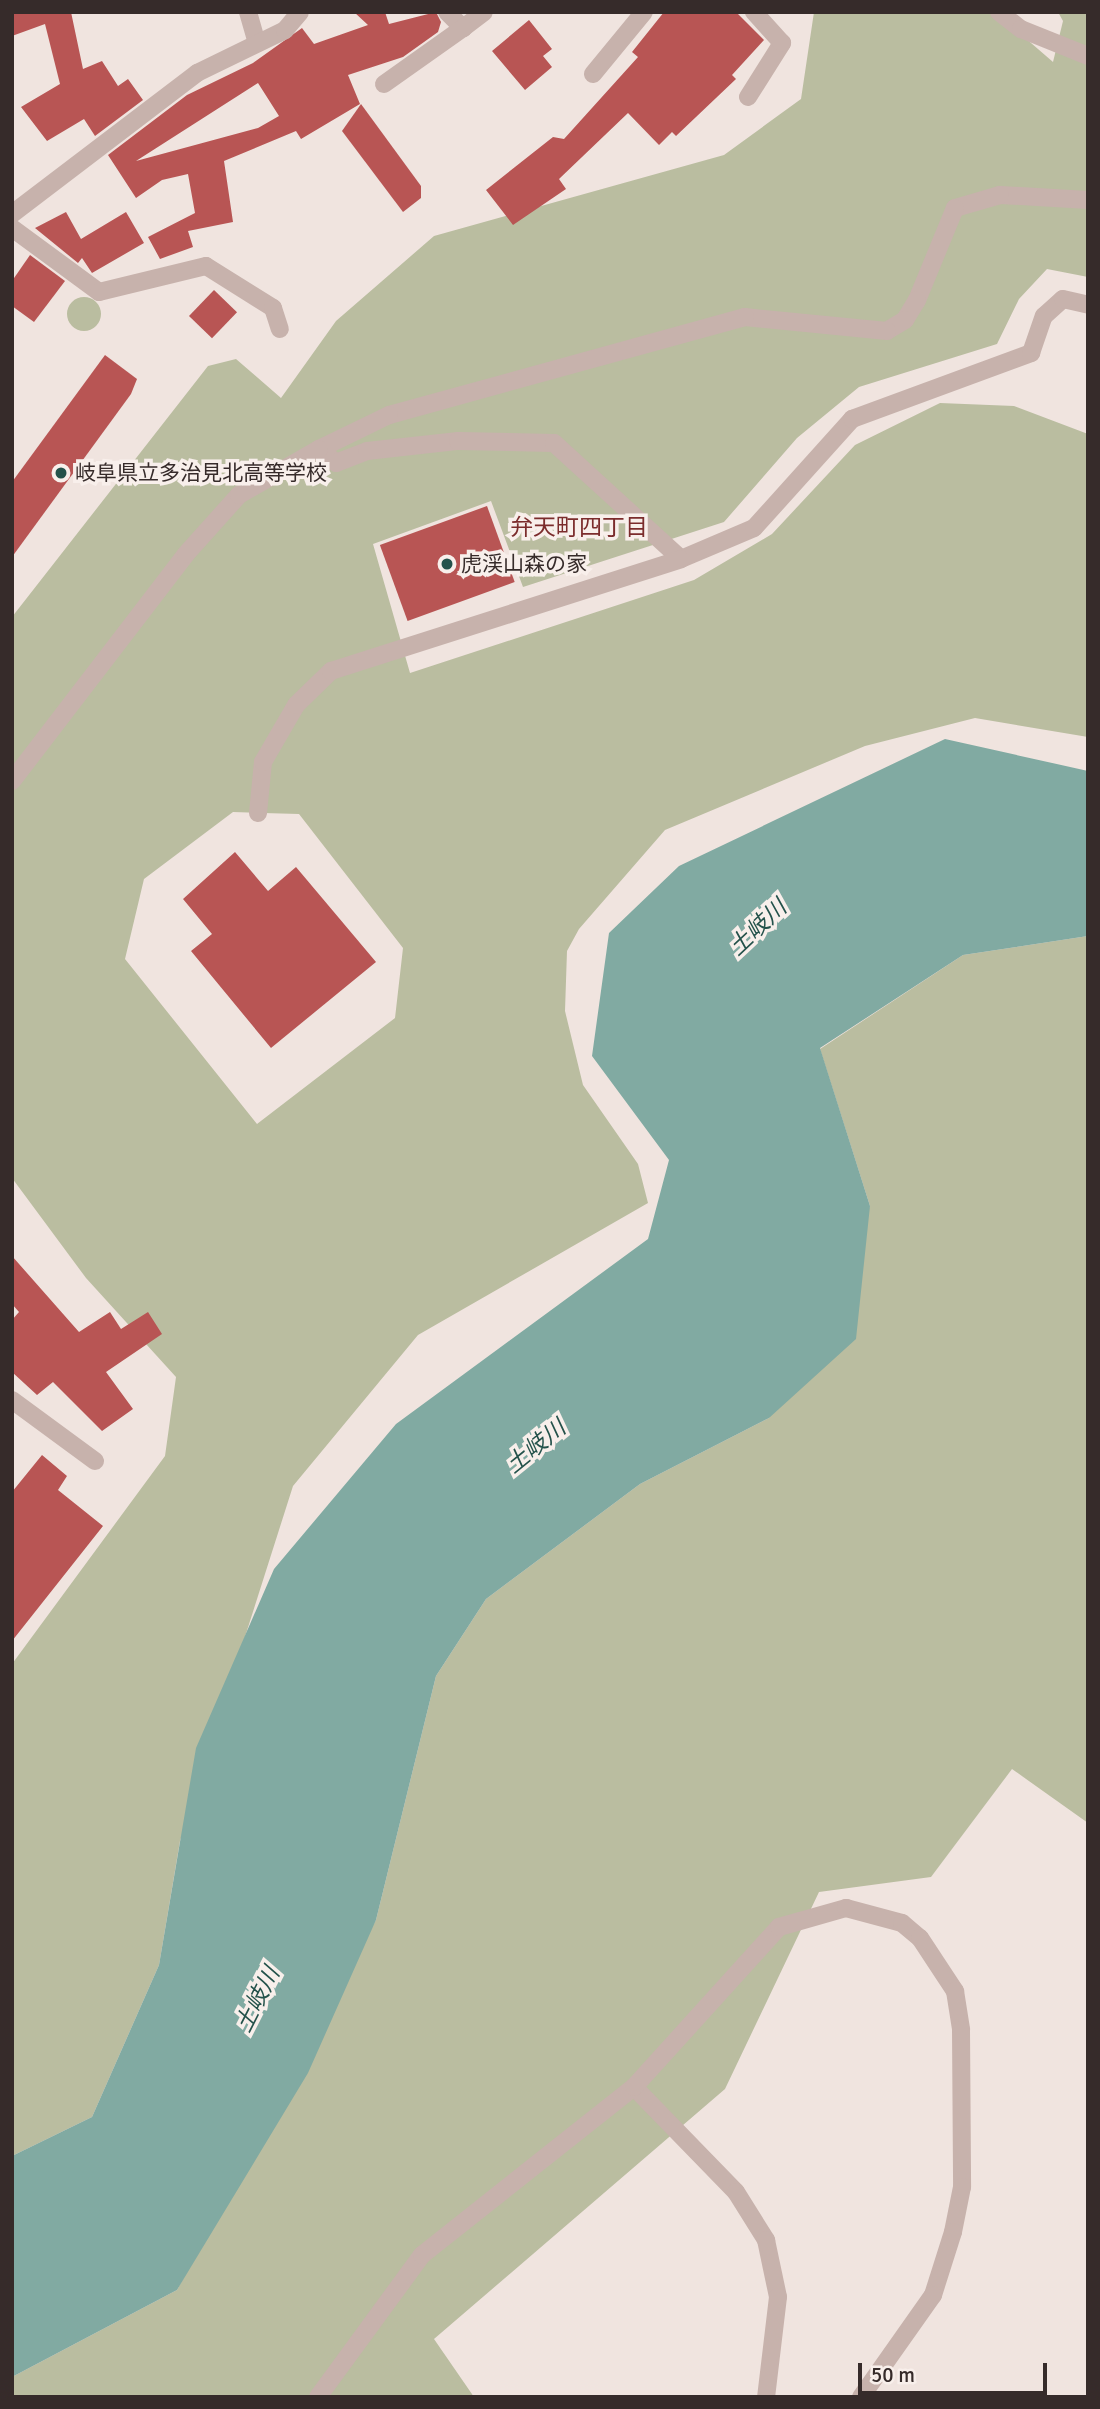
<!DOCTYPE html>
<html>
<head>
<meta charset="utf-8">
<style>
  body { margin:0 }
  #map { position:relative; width:1100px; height:2409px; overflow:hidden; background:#f0e4df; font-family:Signika,"Noto Sans JP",sans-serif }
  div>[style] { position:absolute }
  .green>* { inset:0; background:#babda0 }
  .round { border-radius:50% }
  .water>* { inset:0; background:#81aaa2 }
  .building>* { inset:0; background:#b85554; transform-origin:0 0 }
  .minor>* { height:18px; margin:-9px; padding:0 9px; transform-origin:9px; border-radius:9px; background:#c7b2ac }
  .tertiary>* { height:18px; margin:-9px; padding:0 9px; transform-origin:9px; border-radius:9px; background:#c7b2ac }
  .dots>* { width:19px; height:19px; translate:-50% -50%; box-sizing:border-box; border:4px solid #f8efeb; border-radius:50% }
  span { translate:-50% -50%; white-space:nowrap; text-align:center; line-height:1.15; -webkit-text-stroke:7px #f8efeb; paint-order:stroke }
  .poi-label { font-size:21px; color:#362b2a }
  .left { translate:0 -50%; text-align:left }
  .neighbourhood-label { font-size:23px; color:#7b2c2c }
  .water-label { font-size:23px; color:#24524b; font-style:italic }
  .frame { position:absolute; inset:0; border:14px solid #362b2a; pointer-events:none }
  .scale { position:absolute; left:858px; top:2363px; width:189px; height:32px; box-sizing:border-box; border:4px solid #362b2a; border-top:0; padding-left:9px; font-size:21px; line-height:24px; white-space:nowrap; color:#362b2a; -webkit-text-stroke:5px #f8efeb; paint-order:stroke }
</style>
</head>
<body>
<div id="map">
  <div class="green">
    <div style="clip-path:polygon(evenodd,814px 12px,995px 12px,1053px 62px,1063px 21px,1058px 12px,1088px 12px,1088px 277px,1047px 269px,1019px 299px,997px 344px,859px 387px,797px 438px,724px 522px,523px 587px,491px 501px,373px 544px,410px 673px,694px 580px,772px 534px,855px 445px,940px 403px,1014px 406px,1088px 434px,1088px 737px,975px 718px,865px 746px,665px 830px,579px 929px,567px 951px,565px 1011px,583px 1085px,638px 1164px,648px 1203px,418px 1335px,293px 1486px,180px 1841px,159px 1965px,92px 2117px,12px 2156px,12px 1664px,165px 1456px,176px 1377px,86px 1278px,12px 1178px,12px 617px,208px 366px,236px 359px,281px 398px,336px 321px,434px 236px,724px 155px,801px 99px,814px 12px,233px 812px,299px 814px,403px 948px,395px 1018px,257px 1124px,125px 959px,144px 879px,233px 812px)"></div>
    <div class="round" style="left:67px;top:297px;width:34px;height:34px"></div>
    <div style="clip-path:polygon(1088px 936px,1088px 1823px,1012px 1769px,931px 1877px,819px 1892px,725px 2089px,434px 2339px,474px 2397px,12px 2397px,12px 2377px,177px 2290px,376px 1920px,436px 1676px,486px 1599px,640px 1484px,769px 1418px,870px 1206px,820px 1049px,963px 955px)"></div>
  </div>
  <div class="water">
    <div style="clip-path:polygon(945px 739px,1088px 771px,1088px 936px,963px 955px,820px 1048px,870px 1206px,856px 1339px,769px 1418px,640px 1484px,486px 1599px,436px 1676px,376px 1920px,308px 2073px,177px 2290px,12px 2377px,12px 2156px,92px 2117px,159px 1965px,196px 1748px,274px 1569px,396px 1424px,648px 1239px,669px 1160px,592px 1056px,609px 933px,679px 866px)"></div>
  </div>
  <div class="building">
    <div style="clip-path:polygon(12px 12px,71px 12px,83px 69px,102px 61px,118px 86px,128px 79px,143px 100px,95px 136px,84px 119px,47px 141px,21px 107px,60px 84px,45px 24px,12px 36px)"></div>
    <div style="clip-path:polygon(evenodd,354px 12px,385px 12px,389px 24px,436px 12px,441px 22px,438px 32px,403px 57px,348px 75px,360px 104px,301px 139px,296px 131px,224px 161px,233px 222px,188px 231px,193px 247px,160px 259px,148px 237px,195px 213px,188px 174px,162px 180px,136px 198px,108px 155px,187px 95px,253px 63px,302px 28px,314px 44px,368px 25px,354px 12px,258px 83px,279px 116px,258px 128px,136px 161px,258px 83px)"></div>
    <div style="clip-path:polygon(664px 12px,736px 12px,764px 40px,732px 75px,736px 79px,676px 136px,672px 132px,659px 145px,628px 113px,559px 179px,566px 189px,513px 225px,486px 190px,553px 137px,564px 139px,638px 57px,632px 52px)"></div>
    <div style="clip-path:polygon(529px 20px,552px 49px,543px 56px,552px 67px,525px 90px,492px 51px)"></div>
    <div style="clip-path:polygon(361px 104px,421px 186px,421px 198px,403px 212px,342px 131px)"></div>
    <div style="clip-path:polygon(66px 212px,81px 239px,126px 212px,144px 243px,92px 273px,82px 258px,78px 263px,35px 228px)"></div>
    <div style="clip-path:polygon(30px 255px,65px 281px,34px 322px,12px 306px,12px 281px)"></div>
    <div style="left:214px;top:290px;width:32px;height:36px;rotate:44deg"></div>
    <div style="clip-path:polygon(105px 355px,137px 379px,131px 394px,12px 557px,12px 482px)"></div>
    <div style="left:487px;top:506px;width:81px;height:114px;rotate:70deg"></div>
    <div style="clip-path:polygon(235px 852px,268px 891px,296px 867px,376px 962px,271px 1048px,191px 951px,212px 934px,183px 899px)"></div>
    <div style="clip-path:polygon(12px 1256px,79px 1332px,110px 1312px,121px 1329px,148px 1312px,162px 1334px,106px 1372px,133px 1409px,102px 1431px,53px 1382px,37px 1395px,12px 1372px,12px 1320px,19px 1312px,12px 1304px)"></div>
    <div style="clip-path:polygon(42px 1455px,67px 1476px,58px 1490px,103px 1526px,12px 1641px,12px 1492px)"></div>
  </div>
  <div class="minor">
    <div style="left:248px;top:12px;width:29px;rotate:74deg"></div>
    <div style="left:447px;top:12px;width:23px;rotate:45deg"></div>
    <div style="left:463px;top:28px;width:26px;rotate:-37deg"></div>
    <div style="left:999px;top:12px;width:28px;rotate:38deg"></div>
    <div style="left:1021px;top:29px;width:72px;rotate:21.9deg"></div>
    <div style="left:593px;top:74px;width:80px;rotate:-50.6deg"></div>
    <div style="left:384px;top:84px;width:97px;rotate:-35.3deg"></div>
    <div style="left:748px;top:97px;width:64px;rotate:-57.8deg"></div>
    <div style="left:782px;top:43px;width:42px;rotate:-132.1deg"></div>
    <div style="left:1088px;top:200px;width:88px;rotate:-176.7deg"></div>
    <div style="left:1000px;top:195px;width:47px;rotate:163.9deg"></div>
    <div style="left:955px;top:208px;width:100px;rotate:112.4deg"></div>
    <div style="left:917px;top:300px;width:23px;rotate:121deg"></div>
    <div style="left:905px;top:320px;width:21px;rotate:149deg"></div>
    <div style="left:887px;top:331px;width:143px;rotate:-174.4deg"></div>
    <div style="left:745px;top:317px;width:369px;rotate:164.6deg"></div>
    <div style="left:389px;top:415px;width:78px;rotate:154.1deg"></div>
    <div style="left:319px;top:449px;width:22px;rotate:39deg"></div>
    <div style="left:336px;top:463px;width:33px;rotate:-21deg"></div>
    <div style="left:367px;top:451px;width:92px;rotate:-6.3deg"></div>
    <div style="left:458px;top:441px;width:96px;rotate:1.2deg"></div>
    <div style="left:554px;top:443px;width:172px;rotate:42.4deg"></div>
    <div style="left:681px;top:559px;width:79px;rotate:-23deg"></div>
    <div style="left:754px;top:528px;width:147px;rotate:-48deg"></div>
    <div style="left:852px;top:419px;width:191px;rotate:-20.2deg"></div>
    <div style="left:1031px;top:353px;width:39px;rotate:-71deg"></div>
    <div style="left:1044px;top:316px;width:25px;rotate:-42deg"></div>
    <div style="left:1063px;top:299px;width:26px;rotate:13deg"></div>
    <div style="left:12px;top:214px;width:233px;rotate:-37.3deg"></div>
    <div style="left:197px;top:73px;width:98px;rotate:-26deg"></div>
    <div style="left:285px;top:30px;width:23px;rotate:-50deg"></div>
    <div style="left:12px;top:228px;width:108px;rotate:36.3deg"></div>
    <div style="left:99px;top:292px;width:110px;rotate:-13.7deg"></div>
    <div style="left:206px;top:266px;width:79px;rotate:32.1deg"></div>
    <div style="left:273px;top:308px;width:22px;rotate:72deg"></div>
    <div style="left:12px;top:781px;width:286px;rotate:-52.5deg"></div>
    <div style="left:186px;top:554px;width:79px;rotate:-48.1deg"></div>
    <div style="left:239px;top:495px;width:92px;rotate:-29.9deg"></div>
    <div style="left:258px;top:813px;width:51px;rotate:-84.4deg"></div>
    <div style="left:263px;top:762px;width:66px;rotate:-59.9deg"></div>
    <div style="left:296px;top:705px;width:49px;rotate:-44.2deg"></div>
    <div style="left:331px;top:671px;width:367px;rotate:-17.7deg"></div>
    <div style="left:12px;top:1400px;width:103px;rotate:36.3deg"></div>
  </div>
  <div class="tertiary">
    <div style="left:634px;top:2087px;width:146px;rotate:45.8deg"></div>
    <div style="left:736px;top:2192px;width:57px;rotate:58deg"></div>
    <div style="left:766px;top:2240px;width:58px;rotate:78.1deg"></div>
    <div style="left:778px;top:2297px;width:101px;rotate:96.8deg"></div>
    <div style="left:318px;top:2397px;width:176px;rotate:-53.8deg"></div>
    <div style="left:422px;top:2255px;width:270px;rotate:-38.4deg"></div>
    <div style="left:634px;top:2087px;width:216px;rotate:-47.8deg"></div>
    <div style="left:779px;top:1927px;width:70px;rotate:-15.8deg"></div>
    <div style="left:846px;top:1908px;width:58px;rotate:15deg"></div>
    <div style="left:902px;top:1923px;width:23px;rotate:40deg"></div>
    <div style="left:920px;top:1938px;width:64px;rotate:56.6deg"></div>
    <div style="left:955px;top:1991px;width:39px;rotate:81deg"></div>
    <div style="left:961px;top:2030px;width:157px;rotate:89.6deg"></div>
    <div style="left:962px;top:2187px;width:46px;rotate:101.3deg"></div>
    <div style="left:953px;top:2232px;width:66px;rotate:107.6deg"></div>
    <div style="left:933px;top:2295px;width:125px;rotate:125.2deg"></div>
  </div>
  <div class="dots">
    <div style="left:61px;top:473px;background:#24524b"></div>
    <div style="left:447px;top:564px;background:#24524b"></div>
  </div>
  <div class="poi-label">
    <span class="left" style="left:75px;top:473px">岐阜県立多治見北高等学校</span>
    <span class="left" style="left:461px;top:564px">虎渓山森の家</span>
  </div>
  <div class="neighbourhood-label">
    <span style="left:579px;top:528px">弁天町四丁目</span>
  </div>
  <div class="water-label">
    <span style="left:758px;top:928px;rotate:-43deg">土岐川</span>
    <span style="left:536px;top:1447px;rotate:-39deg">土岐川</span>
    <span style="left:258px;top:2000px;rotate:-63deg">土岐川</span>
  </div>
  <div class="frame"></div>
  <div class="scale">50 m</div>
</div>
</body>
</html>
